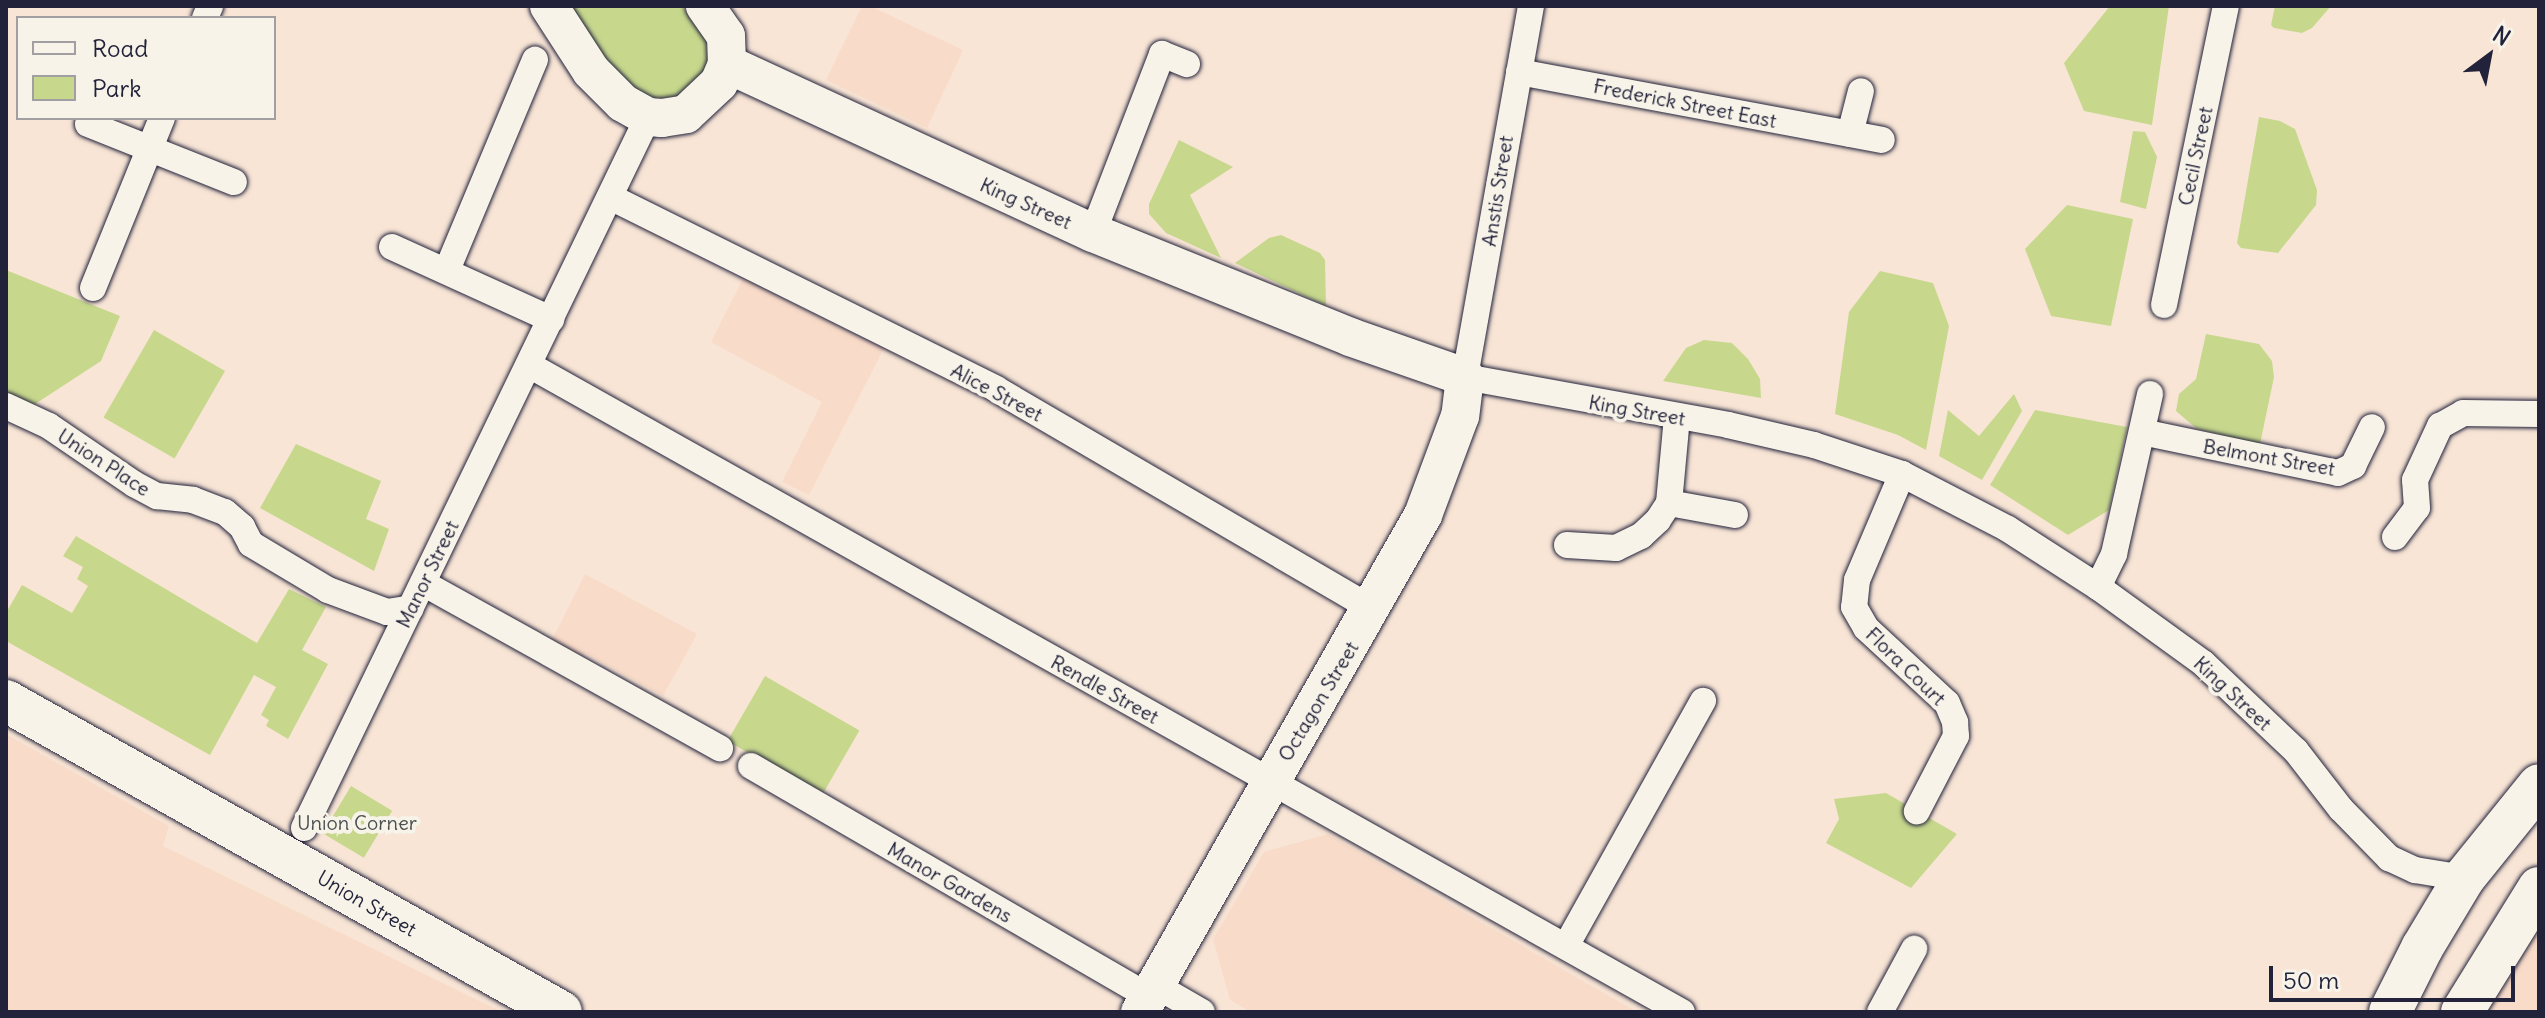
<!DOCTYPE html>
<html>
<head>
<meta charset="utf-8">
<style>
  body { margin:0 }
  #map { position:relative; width:2545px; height:1018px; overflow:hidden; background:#f8e5d6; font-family:Delius,sans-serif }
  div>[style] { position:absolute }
  .built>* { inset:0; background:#f9dbc9 }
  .green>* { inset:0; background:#c7d88d; transform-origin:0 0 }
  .roads { filter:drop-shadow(0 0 2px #22223b) drop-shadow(0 0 2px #22223b) }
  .street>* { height:26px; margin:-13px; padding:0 13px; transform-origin:13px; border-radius:13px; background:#f7f3e8 }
  .secondary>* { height:38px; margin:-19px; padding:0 19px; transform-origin:19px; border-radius:19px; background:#f7f3e8 }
  .primary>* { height:42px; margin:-21px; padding:0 21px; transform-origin:21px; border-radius:21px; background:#f7f3e8 }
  span { translate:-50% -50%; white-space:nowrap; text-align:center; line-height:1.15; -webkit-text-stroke:8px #f7f3e8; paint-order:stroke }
  .street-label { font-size:20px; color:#22223b }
  .park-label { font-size:20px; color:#4b5050 }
  .frame { position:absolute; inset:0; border:8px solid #22223b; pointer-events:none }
  .legend { position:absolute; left:16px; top:16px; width:260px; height:104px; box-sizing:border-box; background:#f7f3e8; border:2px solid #a29fa3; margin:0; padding:10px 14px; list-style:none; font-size:24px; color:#22223b }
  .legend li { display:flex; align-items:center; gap:16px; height:40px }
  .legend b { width:40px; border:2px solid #a29fa3 }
  .north { position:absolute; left:2449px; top:16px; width:80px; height:80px; -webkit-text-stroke:6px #f7f3e8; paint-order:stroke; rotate:32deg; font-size:22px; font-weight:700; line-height:32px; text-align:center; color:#22223b }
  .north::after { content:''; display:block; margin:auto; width:28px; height:36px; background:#22223b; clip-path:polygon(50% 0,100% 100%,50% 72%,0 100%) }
  .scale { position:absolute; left:2269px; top:966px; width:246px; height:36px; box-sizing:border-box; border:4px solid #22223b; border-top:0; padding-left:10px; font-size:24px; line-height:28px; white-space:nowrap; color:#22223b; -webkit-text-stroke:6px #f7f3e8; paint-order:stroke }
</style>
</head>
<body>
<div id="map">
  <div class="built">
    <div style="clip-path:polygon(862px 6px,870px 6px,963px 50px,927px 128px,826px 80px)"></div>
    <div style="clip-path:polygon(746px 273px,885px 346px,809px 495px,782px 482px,822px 402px,711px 342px)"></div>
    <div style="clip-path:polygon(585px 574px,697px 634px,663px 696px,585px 653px,581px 660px,551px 642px)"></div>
    <div style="clip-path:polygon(6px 734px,169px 826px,163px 846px,502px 1012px,6px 1012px)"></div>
    <div style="clip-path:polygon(1328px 834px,1637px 1012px,1251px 1012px,1230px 1000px,1213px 939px,1264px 852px)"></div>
    <div style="clip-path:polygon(2539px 924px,2539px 1012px,2485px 1012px)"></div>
  </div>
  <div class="green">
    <div style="clip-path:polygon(566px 6px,682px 6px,706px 39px,708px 68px,686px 95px,648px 103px,631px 93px)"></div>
    <div style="clip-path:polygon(2110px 6px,2169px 6px,2152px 125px,2084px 111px,2064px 63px)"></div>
    <div style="clip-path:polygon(2275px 6px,2331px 6px,2312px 28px,2302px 33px,2274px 28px,2271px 25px)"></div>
    <div style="clip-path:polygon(2259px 117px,2280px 121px,2295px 129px,2317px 190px,2316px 205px,2278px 253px,2241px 248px,2237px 243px)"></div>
    <div style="clip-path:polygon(2133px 131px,2145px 132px,2157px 157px,2146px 209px,2120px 202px)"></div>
    <div style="clip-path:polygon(1179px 140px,1233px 167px,1190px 195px,1221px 258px,1166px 233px,1149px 214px,1149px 204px)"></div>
    <div style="clip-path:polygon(2067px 205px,2133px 219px,2111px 326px,2051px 316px,2025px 249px)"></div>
    <div style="clip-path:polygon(1281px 235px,1320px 253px,1325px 260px,1326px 306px,1235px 263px,1269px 238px)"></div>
    <div style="clip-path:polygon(6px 270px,120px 316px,101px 361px,29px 408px,6px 398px)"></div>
    <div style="clip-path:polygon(1880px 271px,1933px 283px,1949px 326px,1926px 450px,1898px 435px,1835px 414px,1849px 312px)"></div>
    <div style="left:154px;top:330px;width:82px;height:101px;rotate:30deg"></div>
    <div style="clip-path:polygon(2206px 334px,2259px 344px,2272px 361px,2274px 377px,2260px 444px,2197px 429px,2176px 411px,2179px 394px,2196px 379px)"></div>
    <div style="clip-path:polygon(1704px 340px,1732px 343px,1748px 359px,1760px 379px,1761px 398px,1663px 381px,1686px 348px)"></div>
    <div style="clip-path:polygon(2014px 394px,2022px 411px,1982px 480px,1939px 456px,1948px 410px,1979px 436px)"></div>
    <div style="clip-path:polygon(2035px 410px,2127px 427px,2109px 510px,2068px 535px,1990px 485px)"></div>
    <div style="clip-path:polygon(296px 444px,381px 481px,366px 519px,389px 529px,374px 571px,260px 508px)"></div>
    <div style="clip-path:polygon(76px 536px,257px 643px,289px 589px,326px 607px,302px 650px,328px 664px,288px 739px,266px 726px,269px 720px,261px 715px,276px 687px,254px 675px,210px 755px,6px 641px,6px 613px,22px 585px,72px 613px,88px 586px,77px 579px,83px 567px,63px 556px)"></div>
    <div style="left:765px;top:676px;width:109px;height:75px;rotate:30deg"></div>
    <div style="left:351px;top:786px;width:48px;height:55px;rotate:31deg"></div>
    <div style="clip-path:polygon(1886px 793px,1957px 834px,1911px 888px,1826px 843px,1839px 819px,1834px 799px)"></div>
  </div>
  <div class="roads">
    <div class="street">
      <div style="left:1531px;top:6px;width:377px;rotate:100.1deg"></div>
      <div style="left:1465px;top:377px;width:267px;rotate:10.3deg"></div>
      <div style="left:1728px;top:425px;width:88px;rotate:13.1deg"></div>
      <div style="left:1814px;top:445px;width:93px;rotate:18.2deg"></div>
      <div style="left:1902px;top:474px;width:119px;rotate:27.4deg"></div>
      <div style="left:2008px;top:529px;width:107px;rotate:32.8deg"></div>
      <div style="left:2098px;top:587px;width:130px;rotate:35.9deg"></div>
      <div style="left:2203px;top:663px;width:128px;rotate:43.4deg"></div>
      <div style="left:2296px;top:751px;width:73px;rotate:52.2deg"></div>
      <div style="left:2341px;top:809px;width:69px;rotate:45.6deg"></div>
      <div style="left:2389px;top:858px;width:29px;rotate:25deg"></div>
      <div style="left:2415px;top:870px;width:50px;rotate:9.3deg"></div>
      <div style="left:205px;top:18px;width:13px;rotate:-67deg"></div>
      <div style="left:1519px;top:72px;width:369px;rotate:10.6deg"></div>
      <div style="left:88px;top:124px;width:157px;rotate:21.7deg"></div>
      <div style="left:1850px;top:134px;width:44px;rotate:-75.7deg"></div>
      <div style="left:610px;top:197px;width:431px;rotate:26.4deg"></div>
      <div style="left:996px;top:389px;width:436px;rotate:30.3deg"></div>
      <div style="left:1093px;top:233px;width:192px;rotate:-68.9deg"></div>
      <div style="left:1162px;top:54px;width:27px;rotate:22deg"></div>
      <div style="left:392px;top:247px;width:175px;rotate:24.4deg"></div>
      <div style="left:447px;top:270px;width:228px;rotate:-67.3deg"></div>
      <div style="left:93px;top:288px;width:183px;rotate:-67.9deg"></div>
      <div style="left:2164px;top:305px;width:305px;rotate:-78.3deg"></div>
      <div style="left:529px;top:365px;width:1322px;rotate:29.3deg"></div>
      <div style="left:6px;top:406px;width:47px;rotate:24.9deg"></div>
      <div style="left:49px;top:426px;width:103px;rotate:34.3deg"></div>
      <div style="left:134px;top:484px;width:26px;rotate:28deg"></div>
      <div style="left:157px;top:496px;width:36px;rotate:6deg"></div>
      <div style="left:193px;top:500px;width:34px;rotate:21deg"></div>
      <div style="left:225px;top:512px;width:23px;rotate:41deg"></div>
      <div style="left:242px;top:527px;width:19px;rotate:62deg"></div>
      <div style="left:251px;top:544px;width:90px;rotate:30.9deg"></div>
      <div style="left:328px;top:590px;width:63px;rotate:20.4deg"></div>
      <div style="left:387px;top:612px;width:24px;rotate:-9deg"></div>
      <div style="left:2142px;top:432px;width:200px;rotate:11.8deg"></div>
      <div style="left:2338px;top:473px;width:17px;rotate:-25deg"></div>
      <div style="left:2353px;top:466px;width:43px;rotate:-64deg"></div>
      <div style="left:1902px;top:474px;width:115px;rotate:113deg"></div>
      <div style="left:1857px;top:580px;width:27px;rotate:96deg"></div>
      <div style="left:1854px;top:607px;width:24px;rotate:60deg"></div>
      <div style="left:1866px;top:628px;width:110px;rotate:42.8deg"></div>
      <div style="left:1947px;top:703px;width:21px;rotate:67deg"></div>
      <div style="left:1955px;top:722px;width:14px;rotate:86deg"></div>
      <div style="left:1956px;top:736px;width:85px;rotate:117.5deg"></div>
      <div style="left:1669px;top:503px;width:67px;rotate:10.3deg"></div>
      <div style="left:2395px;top:537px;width:36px;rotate:-53deg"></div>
      <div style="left:2417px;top:508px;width:28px;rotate:-94deg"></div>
      <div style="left:2415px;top:480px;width:60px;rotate:-65.2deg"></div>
      <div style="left:2440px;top:426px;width:26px;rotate:-29deg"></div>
      <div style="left:2463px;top:413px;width:76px;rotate:0.8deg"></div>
      <div style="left:1567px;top:545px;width:49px;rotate:3.5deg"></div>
      <div style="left:1616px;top:548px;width:28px;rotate:-26deg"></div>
      <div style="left:1641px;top:536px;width:23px;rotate:-43deg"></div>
      <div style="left:1658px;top:520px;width:20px;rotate:-57deg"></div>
      <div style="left:1669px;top:503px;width:87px;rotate:-84.7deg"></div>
      <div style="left:423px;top:583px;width:340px;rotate:29.1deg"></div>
      <div style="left:2098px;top:587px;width:37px;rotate:-64deg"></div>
      <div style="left:2114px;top:554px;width:164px;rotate:-77.3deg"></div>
      <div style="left:751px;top:766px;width:460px;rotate:30.1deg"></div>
      <div style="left:304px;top:828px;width:790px;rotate:-64.18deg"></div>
      <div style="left:1566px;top:946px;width:281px;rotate:-60.8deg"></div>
      <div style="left:1155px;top:985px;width:54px;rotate:29.9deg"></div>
      <div style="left:1880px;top:1012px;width:72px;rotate:-61.6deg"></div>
    </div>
    <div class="secondary">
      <div style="left:549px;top:6px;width:77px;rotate:57.1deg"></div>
      <div style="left:591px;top:71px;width:45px;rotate:45deg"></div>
      <div style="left:623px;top:103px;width:29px;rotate:29deg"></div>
      <div style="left:648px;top:117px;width:14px;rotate:4deg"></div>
      <div style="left:662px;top:118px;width:24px;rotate:-9deg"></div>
      <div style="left:686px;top:114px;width:45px;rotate:-43.2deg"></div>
      <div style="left:719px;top:83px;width:21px;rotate:-67deg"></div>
      <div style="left:727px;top:64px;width:28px;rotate:-92deg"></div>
      <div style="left:726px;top:36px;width:37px;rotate:-125deg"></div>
      <div style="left:727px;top:64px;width:403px;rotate:24.8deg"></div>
      <div style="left:1093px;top:233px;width:277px;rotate:22deg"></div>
      <div style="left:1350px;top:337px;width:122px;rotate:19.2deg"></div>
      <div style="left:1465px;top:377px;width:39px;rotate:97deg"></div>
      <div style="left:1460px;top:416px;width:106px;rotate:110.5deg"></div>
      <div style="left:1423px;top:515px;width:572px;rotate:119.66deg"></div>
    </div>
    <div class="primary">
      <div style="left:6px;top:701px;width:636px;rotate:29.26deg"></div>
      <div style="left:2390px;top:1012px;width:72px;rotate:-63.4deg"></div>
      <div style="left:2422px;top:948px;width:82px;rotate:-59deg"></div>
      <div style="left:2464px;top:878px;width:119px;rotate:-51.1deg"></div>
      <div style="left:2462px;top:1012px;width:146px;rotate:-58.2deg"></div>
    </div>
  </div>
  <div class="street-label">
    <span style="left:1685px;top:103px;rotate:11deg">Frederick Street East</span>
    <span style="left:2195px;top:156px;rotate:-78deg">Cecil Street</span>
    <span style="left:1497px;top:191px;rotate:-81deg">Anstis Street</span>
    <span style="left:1026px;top:203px;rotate:24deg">King Street</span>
    <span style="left:997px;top:392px;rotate:28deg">Alice Street</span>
    <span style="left:1637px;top:410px;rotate:10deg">King Street</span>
    <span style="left:2269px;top:457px;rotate:10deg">Belmont Street</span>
    <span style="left:104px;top:462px;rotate:33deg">Union Place</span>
    <span style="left:427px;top:574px;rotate:-64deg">Manor Street</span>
    <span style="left:1906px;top:666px;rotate:44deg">Flora Court</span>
    <span style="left:1105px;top:689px;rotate:29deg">Rendle Street</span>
    <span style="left:2233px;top:693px;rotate:43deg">King Street</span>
    <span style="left:1318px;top:701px;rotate:-59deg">Octagon Street</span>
    <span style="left:950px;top:882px;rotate:30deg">Manor Gardens</span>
    <span style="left:367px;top:903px;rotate:30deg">Union Street</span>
  </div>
  <div class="park-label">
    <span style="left:357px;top:822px">Union Corner</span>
  </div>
  <div class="frame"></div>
  <ul class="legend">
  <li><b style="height:10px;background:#f7f3e8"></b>Road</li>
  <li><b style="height:22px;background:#c7d88d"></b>Park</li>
  </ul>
  <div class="north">N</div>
  <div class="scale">50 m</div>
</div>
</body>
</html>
